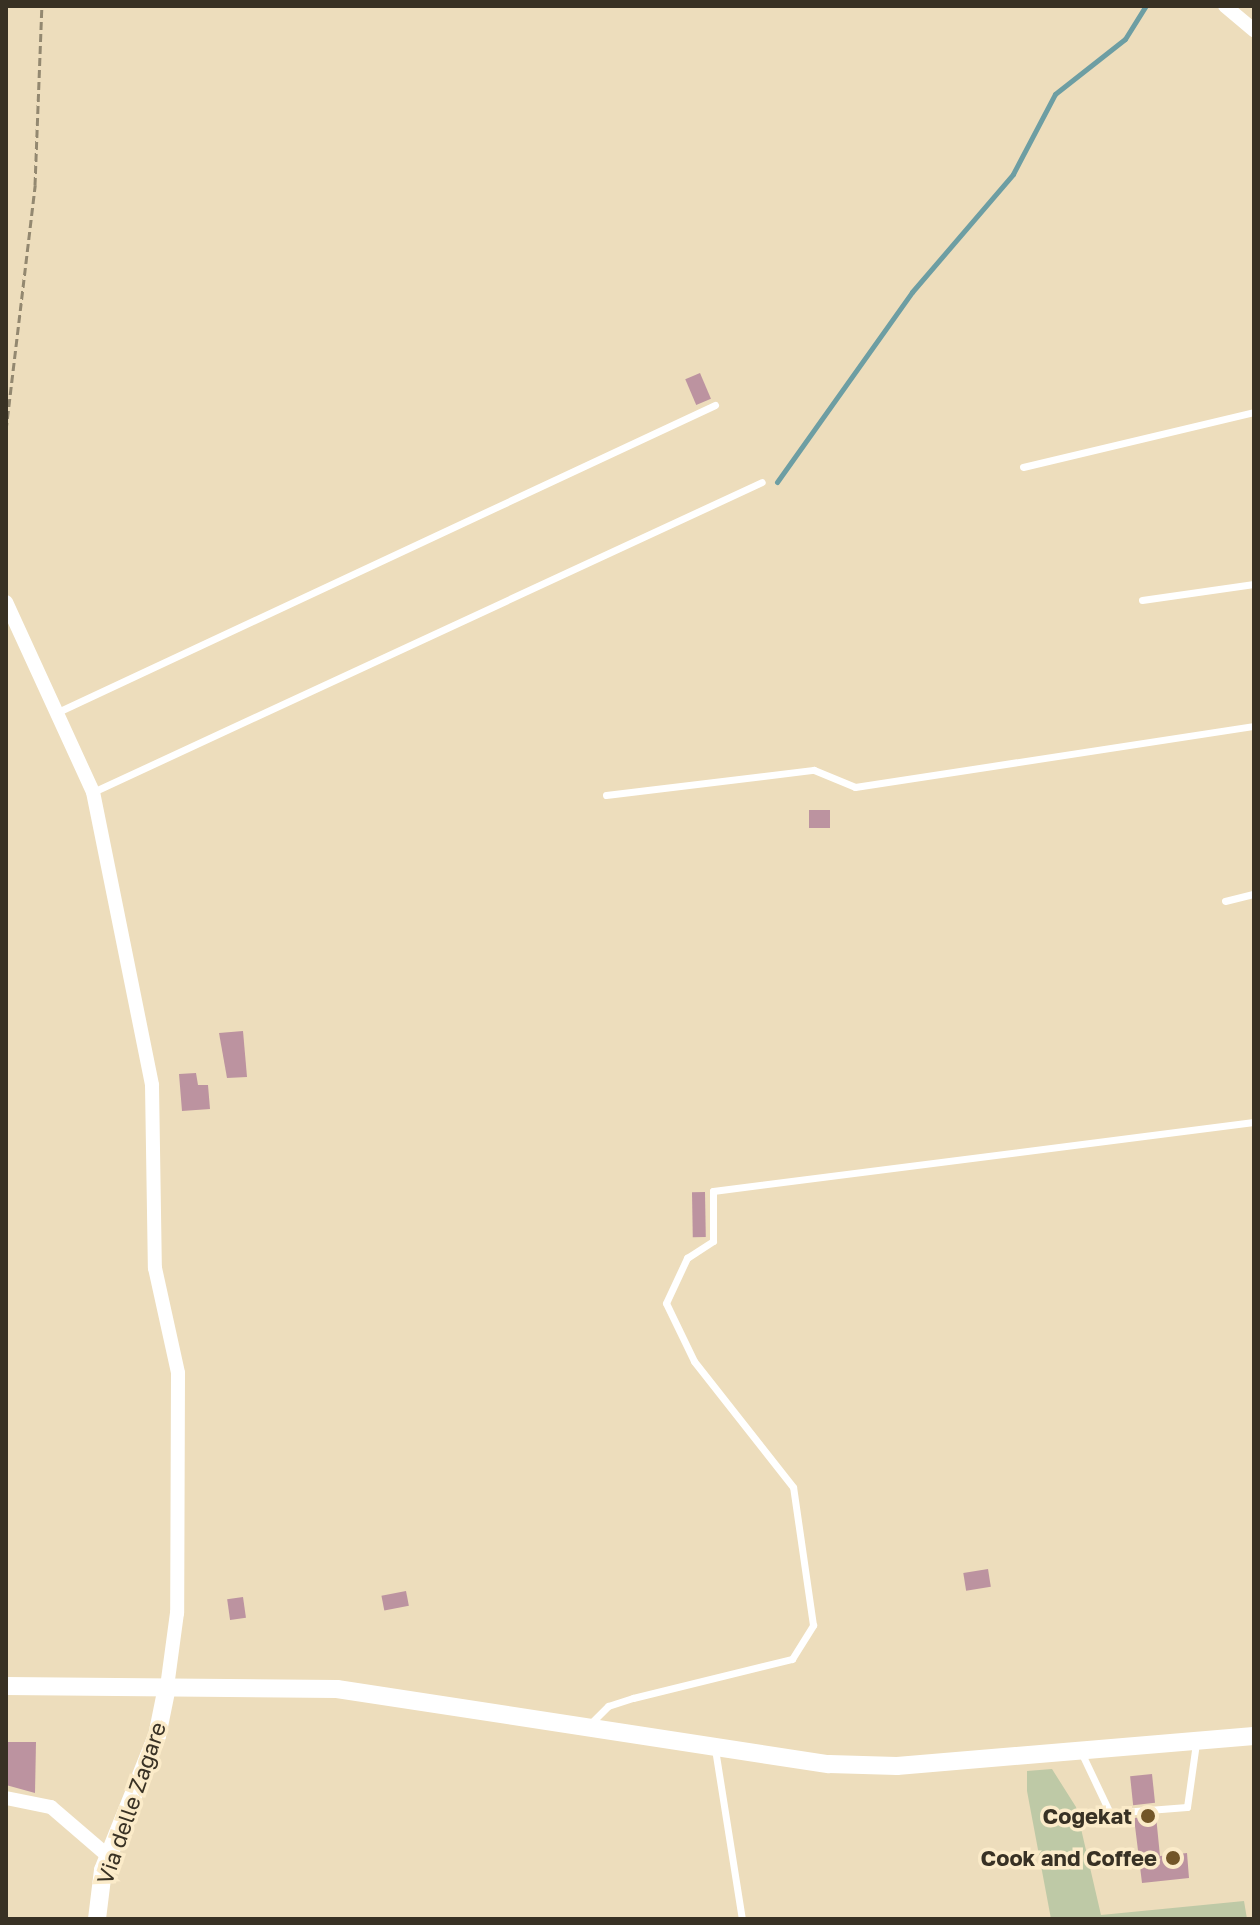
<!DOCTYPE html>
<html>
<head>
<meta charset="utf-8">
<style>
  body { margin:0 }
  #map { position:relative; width:1260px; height:1925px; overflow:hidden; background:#edddbc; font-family:"Golos Text",sans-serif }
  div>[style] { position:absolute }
  .green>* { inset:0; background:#bec9a6 }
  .stream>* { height:5px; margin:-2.5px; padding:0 2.5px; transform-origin:2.5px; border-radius:2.5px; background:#6d9ea3 }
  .building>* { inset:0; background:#bc93a0; transform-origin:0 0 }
  .path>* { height:3px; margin-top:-1.5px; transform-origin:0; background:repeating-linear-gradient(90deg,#938870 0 8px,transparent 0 12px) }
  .lane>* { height:7px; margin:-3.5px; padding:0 3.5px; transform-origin:3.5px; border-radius:3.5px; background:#fff }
  .street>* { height:14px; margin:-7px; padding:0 7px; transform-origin:7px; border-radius:7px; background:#fff }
  .secondary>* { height:18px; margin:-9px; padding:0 9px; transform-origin:9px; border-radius:9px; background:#fff }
  .dots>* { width:22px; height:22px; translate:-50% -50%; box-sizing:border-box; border:4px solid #fbebc9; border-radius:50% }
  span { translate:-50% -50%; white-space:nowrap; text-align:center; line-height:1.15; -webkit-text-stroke:7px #fbebc9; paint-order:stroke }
  .street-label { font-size:22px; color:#383124 }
  .poi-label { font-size:22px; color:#383124; font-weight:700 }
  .right { translate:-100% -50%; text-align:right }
  .frame { position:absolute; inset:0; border:8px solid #383124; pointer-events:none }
</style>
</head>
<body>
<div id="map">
  <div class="green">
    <div style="clip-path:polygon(1052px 1769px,1076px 1807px,1101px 1915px,1244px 1901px,1247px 1919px,1051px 1919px,1027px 1791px,1027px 1771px)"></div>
  </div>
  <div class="stream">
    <div style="left:777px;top:482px;width:233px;rotate:-54.6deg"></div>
    <div style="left:912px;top:292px;width:155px;rotate:-49.4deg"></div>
    <div style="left:1013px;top:174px;width:90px;rotate:-62.3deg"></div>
    <div style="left:1055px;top:94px;width:89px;rotate:-38.2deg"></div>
    <div style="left:1125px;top:39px;width:39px;rotate:-58deg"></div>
  </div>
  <div class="building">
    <div style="left:700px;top:373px;width:28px;height:16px;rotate:67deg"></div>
    <div style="left:830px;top:810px;width:18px;height:21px;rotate:90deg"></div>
    <div style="clip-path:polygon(243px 1031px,247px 1077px,227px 1078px,219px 1033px)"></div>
    <div style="clip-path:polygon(196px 1073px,198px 1085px,208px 1085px,210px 1109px,182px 1111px,179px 1074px)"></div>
    <div style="left:705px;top:1192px;width:45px;height:13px;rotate:89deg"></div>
    <div style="left:988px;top:1569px;width:18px;height:25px;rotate:81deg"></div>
    <div style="left:406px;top:1591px;width:15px;height:25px;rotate:79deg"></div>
    <div style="left:243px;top:1597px;width:21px;height:16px;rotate:82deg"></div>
    <div style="clip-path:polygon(8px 1742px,36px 1742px,35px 1793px,6px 1785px)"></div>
    <div style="left:1152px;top:1774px;width:29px;height:22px;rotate:84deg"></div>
    <div style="clip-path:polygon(1156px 1816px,1160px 1856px,1187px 1853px,1189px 1878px,1142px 1883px,1134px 1818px)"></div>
  </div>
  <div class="path">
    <div style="left:6px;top:430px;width:247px;rotate:-83.2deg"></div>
    <div style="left:35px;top:185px;width:179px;rotate:-87.8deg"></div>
  </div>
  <div class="lane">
    <div style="left:1023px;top:467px;width:237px;rotate:-13.4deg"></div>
    <div style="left:1142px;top:600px;width:113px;rotate:-8.1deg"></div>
    <div style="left:60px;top:711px;width:723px;rotate:-25.04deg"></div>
    <div style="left:93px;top:792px;width:737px;rotate:-24.86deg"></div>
    <div style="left:606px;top:795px;width:209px;rotate:-6.9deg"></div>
    <div style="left:814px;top:770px;width:44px;rotate:22.5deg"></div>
    <div style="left:855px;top:787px;width:404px;rotate:-8.7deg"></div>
    <div style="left:1225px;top:901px;width:30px;rotate:-14deg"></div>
    <div style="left:589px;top:1725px;width:27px;rotate:-45deg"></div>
    <div style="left:608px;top:1706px;width:26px;rotate:-18deg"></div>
    <div style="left:633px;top:1698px;width:164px;rotate:-13.8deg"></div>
    <div style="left:792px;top:1659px;width:40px;rotate:-58deg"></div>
    <div style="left:813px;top:1625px;width:139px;rotate:-98.2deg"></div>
    <div style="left:793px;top:1487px;width:160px;rotate:-128.2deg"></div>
    <div style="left:694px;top:1361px;width:64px;rotate:-115.8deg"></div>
    <div style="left:666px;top:1303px;width:50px;rotate:-65deg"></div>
    <div style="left:687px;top:1258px;width:31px;rotate:-33deg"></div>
    <div style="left:713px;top:1241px;width:50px;rotate:-90deg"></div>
    <div style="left:713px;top:1191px;width:545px;rotate:-7.27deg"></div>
    <div style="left:715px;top:1749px;width:172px;rotate:81deg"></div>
    <div style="left:1081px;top:1752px;width:68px;rotate:64.6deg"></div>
    <div style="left:1110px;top:1813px;width:77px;rotate:-4.5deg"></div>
    <div style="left:1187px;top:1807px;width:65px;rotate:-82deg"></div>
  </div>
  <div class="street">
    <div style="left:1225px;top:6px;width:38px;rotate:40deg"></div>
    <div style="left:6px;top:602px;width:209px;rotate:65.4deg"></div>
    <div style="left:93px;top:792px;width:299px;rotate:78.6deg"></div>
    <div style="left:152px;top:1085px;width:183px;rotate:89.1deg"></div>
    <div style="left:155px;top:1268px;width:107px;rotate:77.6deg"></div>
    <div style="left:178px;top:1373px;width:240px;rotate:90.2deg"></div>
    <div style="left:177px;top:1613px;width:75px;rotate:97.7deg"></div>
    <div style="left:6px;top:1798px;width:46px;rotate:11.3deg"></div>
    <div style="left:51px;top:1807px;width:75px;rotate:40.7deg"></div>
  </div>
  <div class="secondary">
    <div style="left:6px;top:1686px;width:331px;rotate:0.5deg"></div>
    <div style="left:337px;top:1689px;width:498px;rotate:8.7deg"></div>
    <div style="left:829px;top:1764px;width:68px;rotate:1.7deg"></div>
    <div style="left:897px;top:1766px;width:358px;rotate:-4.8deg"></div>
    <div style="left:97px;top:1919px;width:49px;rotate:-83deg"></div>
    <div style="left:103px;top:1870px;width:144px;rotate:-68.1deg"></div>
    <div style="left:157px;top:1736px;width:50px;rotate:-78.5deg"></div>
  </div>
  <div class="dots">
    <div style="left:1148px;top:1816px;background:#725629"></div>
    <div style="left:1173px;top:1858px;background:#725629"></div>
  </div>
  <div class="street-label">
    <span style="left:131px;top:1803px;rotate:-71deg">Via delle Zagare</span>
  </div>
  <div class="poi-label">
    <span class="right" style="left:1132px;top:1816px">Cogekat</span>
    <span class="right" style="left:1157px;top:1858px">Cook and Coffee</span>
  </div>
  <div class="frame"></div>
</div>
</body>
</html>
